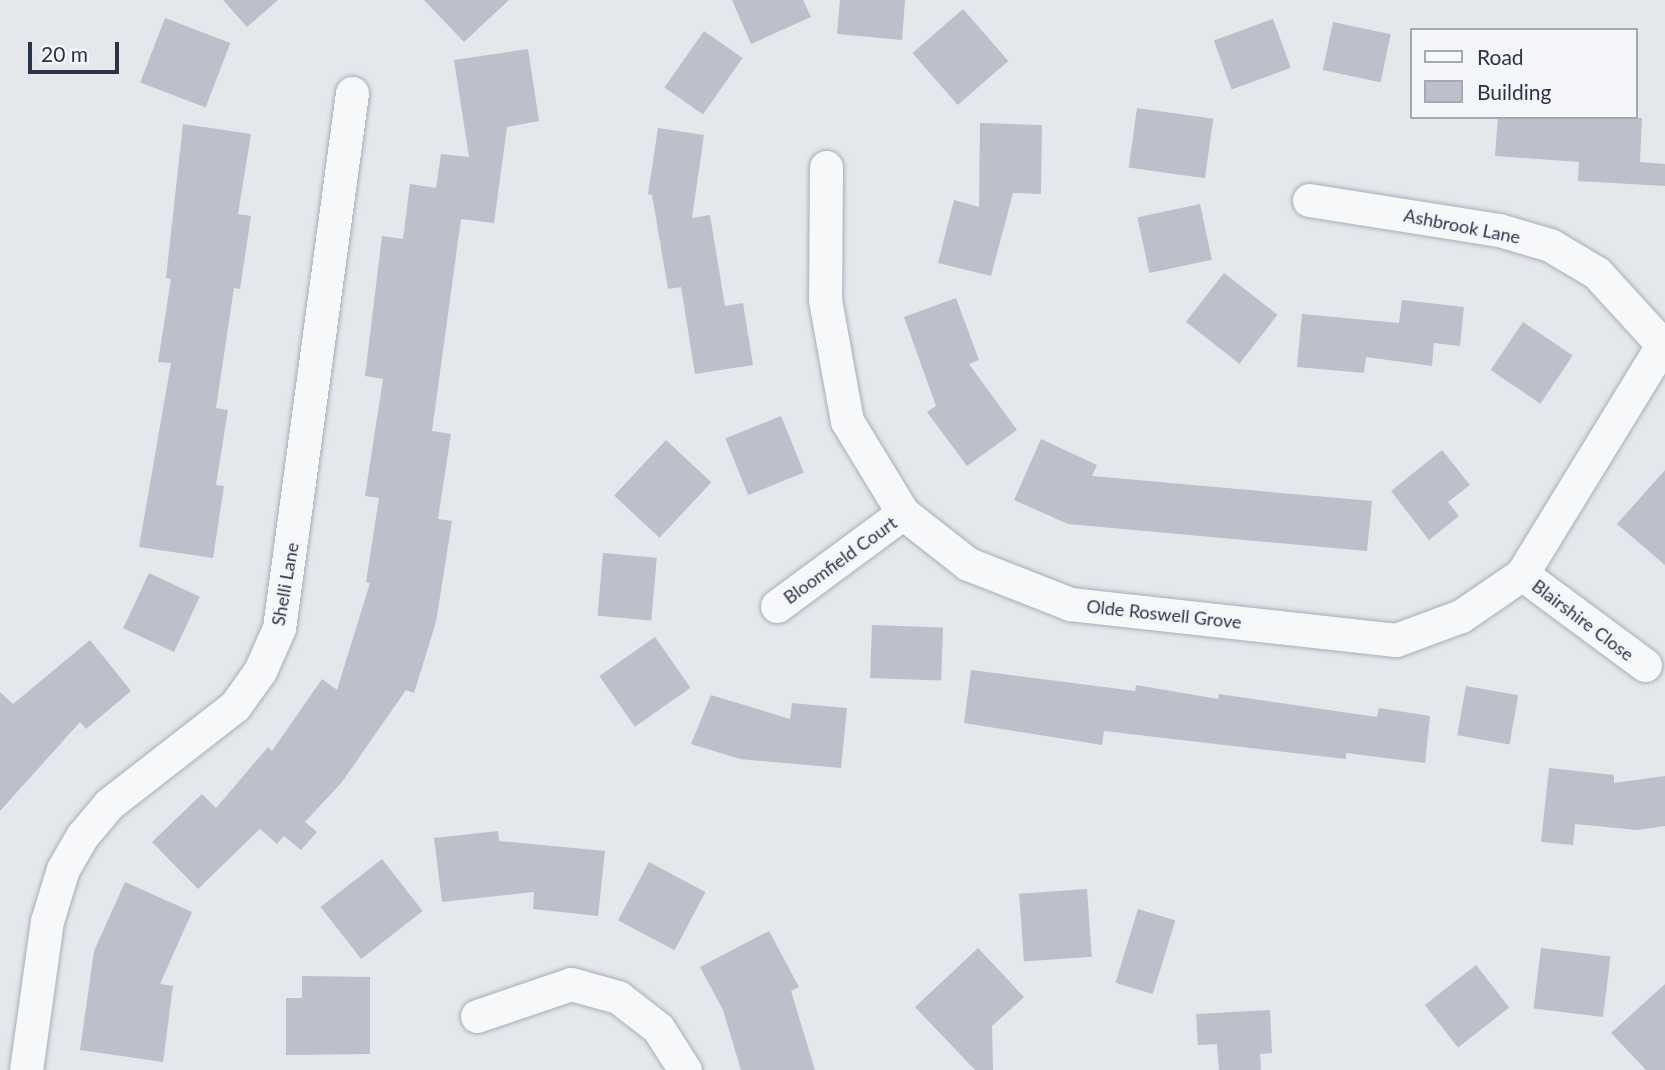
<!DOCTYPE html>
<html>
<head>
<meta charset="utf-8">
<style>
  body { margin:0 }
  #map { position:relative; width:1665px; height:1070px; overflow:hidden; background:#e4e7ec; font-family:Lato,sans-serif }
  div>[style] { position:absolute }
  .building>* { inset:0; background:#bbc0ca; transform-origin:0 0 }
  .roads { filter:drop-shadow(0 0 2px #a9aeb7) drop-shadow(0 0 2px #a9aeb7) }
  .minor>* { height:33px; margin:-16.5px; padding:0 16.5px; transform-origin:16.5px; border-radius:16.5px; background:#f7f8fa }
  span { translate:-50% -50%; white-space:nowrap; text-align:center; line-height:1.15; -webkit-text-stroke:7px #f4f6f9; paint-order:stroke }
  .street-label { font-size:18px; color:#2b3445 }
  .legend { position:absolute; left:1410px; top:28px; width:228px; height:91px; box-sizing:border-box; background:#f4f6f9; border:2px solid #a4a8b1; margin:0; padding:9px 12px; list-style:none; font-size:21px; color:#2b3445 }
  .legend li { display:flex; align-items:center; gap:14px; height:35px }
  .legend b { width:35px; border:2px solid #a4a8b1 }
  .scale { position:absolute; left:28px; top:42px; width:91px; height:32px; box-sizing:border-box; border:4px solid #2b3445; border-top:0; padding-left:9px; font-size:21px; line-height:24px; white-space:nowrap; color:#2b3445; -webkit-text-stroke:5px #f4f6f9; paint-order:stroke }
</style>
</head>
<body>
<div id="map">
  <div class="building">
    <div style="clip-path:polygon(223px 0,278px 0,247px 27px)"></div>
    <div style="clip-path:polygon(424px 0,509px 0,464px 42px)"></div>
    <div style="clip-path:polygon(732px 0,803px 0,811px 17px,751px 44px)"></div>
    <div style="clip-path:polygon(840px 0,905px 0,902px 40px,837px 34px)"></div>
    <div style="left:963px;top:9px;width:69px;height:67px;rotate:49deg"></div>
    <div style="left:165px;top:18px;width:70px;height:69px;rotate:21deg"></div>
    <div style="left:1273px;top:19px;width:52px;height:63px;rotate:70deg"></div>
    <div style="left:1333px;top:22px;width:59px;height:49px;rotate:12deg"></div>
    <div style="left:704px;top:31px;width:47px;height:69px;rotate:35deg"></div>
    <div style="clip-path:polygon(528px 49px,539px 121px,507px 127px,494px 223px,461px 219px,432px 431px,451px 434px,438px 519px,452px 521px,436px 622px,414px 693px,406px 690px,342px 782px,305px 822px,317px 832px,301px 850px,284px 836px,277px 844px,260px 829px,198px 889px,152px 842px,202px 794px,216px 808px,268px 747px,272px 751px,322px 679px,337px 690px,370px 583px,366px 582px,379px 498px,365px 496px,383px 379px,365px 376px,382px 236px,403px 239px,410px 184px,436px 188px,441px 154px,469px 157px,454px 60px)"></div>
    <div style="left:1137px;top:108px;width:77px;height:60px;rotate:8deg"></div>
    <div style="clip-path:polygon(1498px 117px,1642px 118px,1640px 162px,1665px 164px,1665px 186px,1578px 181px,1579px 162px,1495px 156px)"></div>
    <div style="clip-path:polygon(980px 123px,1042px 125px,1041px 194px,1013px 193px,991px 276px,938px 263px,954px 200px,979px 207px)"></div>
    <div style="clip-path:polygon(183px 124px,251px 134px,238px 214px,251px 216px,240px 289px,234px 288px,216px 408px,228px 410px,216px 485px,224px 486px,213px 558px,139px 547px,171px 363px,158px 362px,171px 279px,166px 278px)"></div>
    <div style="clip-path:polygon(658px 128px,704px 135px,692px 218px,710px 215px,725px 306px,743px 303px,753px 365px,695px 374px,681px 287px,668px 289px,652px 195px,648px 194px)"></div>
    <div style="left:1200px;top:204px;width:57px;height:64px;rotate:78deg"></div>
    <div style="left:1224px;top:273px;width:68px;height:62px;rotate:38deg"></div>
    <div style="clip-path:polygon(956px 298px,979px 360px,969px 364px,1017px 430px,967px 466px,927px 412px,936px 406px,904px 317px)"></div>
    <div style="clip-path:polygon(1402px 300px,1464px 307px,1460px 346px,1434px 343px,1432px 366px,1366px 357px,1364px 373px,1297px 367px,1302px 314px,1399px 323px)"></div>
    <div style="left:1523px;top:322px;width:60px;height:58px;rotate:34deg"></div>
    <div style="left:781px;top:416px;width:61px;height:60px;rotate:68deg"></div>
    <div style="clip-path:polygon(1041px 439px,1097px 465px,1092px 476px,1372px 501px,1367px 551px,1068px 524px,1014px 500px)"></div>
    <div style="left:666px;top:440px;width:62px;height:76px;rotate:43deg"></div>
    <div style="clip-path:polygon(1442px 450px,1470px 485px,1448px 502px,1459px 516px,1429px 540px,1391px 491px)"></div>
    <div style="clip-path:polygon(1665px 470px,1665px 565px,1617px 524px)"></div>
    <div style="left:603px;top:553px;width:54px;height:63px;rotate:5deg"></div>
    <div style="left:149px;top:573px;width:56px;height:61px;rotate:25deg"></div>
    <div style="left:872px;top:625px;width:71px;height:53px;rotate:2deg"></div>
    <div style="left:655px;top:637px;width:62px;height:68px;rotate:55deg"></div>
    <div style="clip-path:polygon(90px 640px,131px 691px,86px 729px,80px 722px,0 811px,0 692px,13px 704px)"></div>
    <div style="clip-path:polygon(971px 670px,1135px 691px,1136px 685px,1218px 699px,1219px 694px,1377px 717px,1379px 708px,1430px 716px,1425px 763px,1346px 753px,1346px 759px,1104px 731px,1102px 745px,964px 723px)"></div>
    <div style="left:1466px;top:686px;width:53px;height:50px;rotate:10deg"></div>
    <div style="clip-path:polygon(711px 695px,790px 719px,792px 703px,847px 708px,841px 768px,740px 759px,691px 744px)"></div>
    <div style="clip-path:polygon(1549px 768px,1614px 775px,1614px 783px,1665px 776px,1665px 826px,1637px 830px,1575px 824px,1573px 845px,1541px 842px)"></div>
    <div style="clip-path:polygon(498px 831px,499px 841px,605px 851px,598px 916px,533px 909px,534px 892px,442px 902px,434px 838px)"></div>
    <div style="left:382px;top:859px;width:66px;height:78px;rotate:52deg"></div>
    <div style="left:649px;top:862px;width:64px;height:66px;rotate:28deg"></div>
    <div style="clip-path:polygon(125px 882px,192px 912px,160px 984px,173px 986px,163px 1062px,80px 1050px,94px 951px)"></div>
    <div style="left:1087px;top:889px;width:68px;height:68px;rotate:86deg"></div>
    <div style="left:1138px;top:909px;width:39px;height:77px;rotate:17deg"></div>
    <div style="clip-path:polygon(769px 931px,799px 987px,791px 991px,815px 1070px,741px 1070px,723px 1010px,700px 967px)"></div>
    <div style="clip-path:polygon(978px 948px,1024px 997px,992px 1026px,993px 1070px,975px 1070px,915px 1007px)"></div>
    <div style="left:1541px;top:948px;width:70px;height:61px;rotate:7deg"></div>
    <div style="left:1476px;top:965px;width:54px;height:65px;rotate:52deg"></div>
    <div style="clip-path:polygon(302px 976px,370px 977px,370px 1054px,286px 1055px,286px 998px,302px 998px)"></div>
    <div style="clip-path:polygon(1665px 984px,1665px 1070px,1646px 1070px,1611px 1033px)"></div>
    <div style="clip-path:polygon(1270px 1010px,1272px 1053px,1260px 1054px,1261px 1070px,1219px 1070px,1217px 1044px,1198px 1045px,1196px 1014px)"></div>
  </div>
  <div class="roads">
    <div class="minor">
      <div style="left:826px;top:167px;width:133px;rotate:90.4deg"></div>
      <div style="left:825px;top:300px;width:123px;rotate:79.7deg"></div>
      <div style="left:847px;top:421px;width:108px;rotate:58.7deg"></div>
      <div style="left:903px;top:513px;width:83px;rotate:38.1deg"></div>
      <div style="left:968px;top:564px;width:110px;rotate:21.4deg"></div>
      <div style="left:1070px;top:604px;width:328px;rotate:6.3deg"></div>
      <div style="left:1396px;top:640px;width:69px;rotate:-20.3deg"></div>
      <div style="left:1461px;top:616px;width:74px;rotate:-34.5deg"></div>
      <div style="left:1522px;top:574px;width:273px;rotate:-58.5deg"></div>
      <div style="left:1309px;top:200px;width:192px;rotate:9deg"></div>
      <div style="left:1499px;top:230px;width:53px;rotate:16.4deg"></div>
      <div style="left:1550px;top:245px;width:55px;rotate:30.8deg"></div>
      <div style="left:1597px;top:273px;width:95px;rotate:47.6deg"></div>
      <div style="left:1522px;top:574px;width:153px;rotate:36.5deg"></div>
      <div style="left:777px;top:606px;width:157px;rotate:-36.4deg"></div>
      <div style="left:477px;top:1016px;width:99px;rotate:-18.8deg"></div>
      <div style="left:571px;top:984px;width:49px;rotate:15.5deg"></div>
      <div style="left:618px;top:997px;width:51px;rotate:37.8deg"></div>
      <div style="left:658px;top:1028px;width:50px;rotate:57.3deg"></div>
      <div style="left:26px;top:1070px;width:150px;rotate:-82deg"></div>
      <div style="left:47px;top:921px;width:54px;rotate:-72.9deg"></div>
      <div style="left:63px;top:869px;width:39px;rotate:-60deg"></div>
      <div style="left:83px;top:835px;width:40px;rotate:-50deg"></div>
      <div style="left:109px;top:804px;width:160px;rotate:-37.9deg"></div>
      <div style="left:235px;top:706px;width:43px;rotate:-54.5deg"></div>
      <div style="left:260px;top:671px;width:47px;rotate:-66.2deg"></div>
      <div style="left:279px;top:628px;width:540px;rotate:-82.23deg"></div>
    </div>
  </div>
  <div class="street-label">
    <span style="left:1462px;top:226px;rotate:11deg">Ashbrook Lane</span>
    <span style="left:840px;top:560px;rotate:-36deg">Bloomfield Court</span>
    <span style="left:285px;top:584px;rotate:-80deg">Shelli Lane</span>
    <span style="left:1164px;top:614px;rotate:6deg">Olde Roswell Grove</span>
    <span style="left:1583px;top:620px;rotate:37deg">Blairshire Close</span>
  </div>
  <ul class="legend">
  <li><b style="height:9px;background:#f7f8fa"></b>Road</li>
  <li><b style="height:19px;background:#bbc0ca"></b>Building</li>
  </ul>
  <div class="scale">20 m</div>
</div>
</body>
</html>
